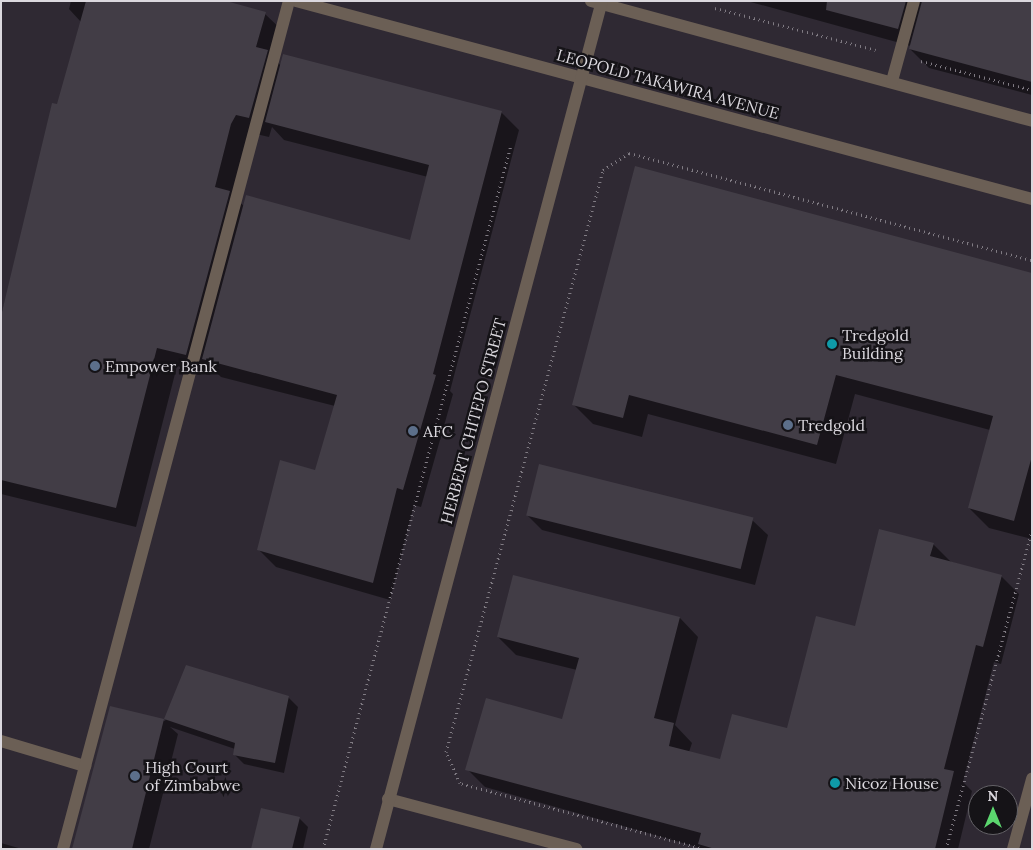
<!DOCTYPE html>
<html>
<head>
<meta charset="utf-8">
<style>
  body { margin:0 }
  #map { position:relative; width:1033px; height:850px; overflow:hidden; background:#2f2933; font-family:Lora,serif }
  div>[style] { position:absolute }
  .shadow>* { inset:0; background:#0007 }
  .building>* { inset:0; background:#423d46; transform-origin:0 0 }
  .path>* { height:3px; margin-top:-1.5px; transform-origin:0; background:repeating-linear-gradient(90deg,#807b83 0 1px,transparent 0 5px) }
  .minor>* { height:12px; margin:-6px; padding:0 6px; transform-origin:6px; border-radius:6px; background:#6b5f55 }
  .dots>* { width:14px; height:14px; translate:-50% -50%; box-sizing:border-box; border:2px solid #151317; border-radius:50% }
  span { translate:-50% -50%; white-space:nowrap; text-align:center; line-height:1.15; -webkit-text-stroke:5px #151317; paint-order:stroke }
  .street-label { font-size:16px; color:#dbd8de }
  .poi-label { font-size:16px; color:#dbd8de }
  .left { translate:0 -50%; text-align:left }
  .frame { position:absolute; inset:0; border:2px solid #dbd8de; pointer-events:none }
  .north { position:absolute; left:968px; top:785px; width:50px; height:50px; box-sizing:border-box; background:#151317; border:1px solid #646267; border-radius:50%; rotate:0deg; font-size:14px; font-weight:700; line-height:20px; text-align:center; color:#dbd8de }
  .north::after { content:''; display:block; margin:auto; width:18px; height:22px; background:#5bd56e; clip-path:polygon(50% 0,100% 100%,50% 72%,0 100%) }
</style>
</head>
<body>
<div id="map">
  <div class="shadow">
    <div style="clip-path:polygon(evenodd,71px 1px,221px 1px,265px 14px,285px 33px,277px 61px,281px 66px,501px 112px,519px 130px,450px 391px,453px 394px,421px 507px,414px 505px,390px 600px,276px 567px,258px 549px,316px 471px,335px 406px,221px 377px,208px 364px,206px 374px,177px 366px,136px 527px,1px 494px,1px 316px,81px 22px,69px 9px,71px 1px,272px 127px,284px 140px,428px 177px,411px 241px,244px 206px,236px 199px,256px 134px,269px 137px,272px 127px)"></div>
    <div style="clip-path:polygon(747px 1px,1032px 1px,1032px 95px,929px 68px,910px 49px,911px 46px)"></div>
    <div style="clip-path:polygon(1032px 274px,1032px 539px,989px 528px,969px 508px,990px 430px,855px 394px,836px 464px,648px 414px,642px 437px,593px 424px,573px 404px)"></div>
    <div style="clip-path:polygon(527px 515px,752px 520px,768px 535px,755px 585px,542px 530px)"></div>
    <div style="clip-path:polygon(933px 544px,951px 562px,1001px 576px,1019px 594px,1001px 664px,994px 662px,963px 782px,972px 791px,958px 849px,704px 849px,485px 787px,467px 769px,563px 720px,577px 670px,516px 655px,498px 637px,680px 618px,698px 637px,675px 725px,692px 743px,689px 752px,721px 760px,788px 729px,856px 627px)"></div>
    <div style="clip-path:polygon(187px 666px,288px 697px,298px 707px,284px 773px,244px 764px,234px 754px,235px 749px,170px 727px,178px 734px,149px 849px,104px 849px,110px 707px,165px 721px)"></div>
    <div style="clip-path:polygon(299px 818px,308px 827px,303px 849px,252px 849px)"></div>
    <div style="clip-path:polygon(1px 843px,22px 849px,1px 849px)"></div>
  </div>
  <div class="building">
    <div style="clip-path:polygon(86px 1px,226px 1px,266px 12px,256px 47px,268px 50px,249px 118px,236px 115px,231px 124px,215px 187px,230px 191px,186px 355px,157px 348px,116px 508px,1px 480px,1px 316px,52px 103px,57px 104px)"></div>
    <div style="clip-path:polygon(827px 1px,906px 1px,898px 29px,826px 10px)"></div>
    <div style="clip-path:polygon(922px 1px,1032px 1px,1032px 82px,909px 49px)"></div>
    <div style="clip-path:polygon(283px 54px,502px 111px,433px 374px,436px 375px,403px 490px,397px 488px,373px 583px,257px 550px,280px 460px,315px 470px,337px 395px,202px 359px,246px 195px,410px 240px,429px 165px,265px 122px)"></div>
    <div style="clip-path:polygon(635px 166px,1032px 273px,1032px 456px,1014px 521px,968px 508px,993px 416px,836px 375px,817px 445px,629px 395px,623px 418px,572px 405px)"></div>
    <div style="left:539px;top:464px;width:221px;height:53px;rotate:14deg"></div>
    <div style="clip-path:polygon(879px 529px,934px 543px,930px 556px,1002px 575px,983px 647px,976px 645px,944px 769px,954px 771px,935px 849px,715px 849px,698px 844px,701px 833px,465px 770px,486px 698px,562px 719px,579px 658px,497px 637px,513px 575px,680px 617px,654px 718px,674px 723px,669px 746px,720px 759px,732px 714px,787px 728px,816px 616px,855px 626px)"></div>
    <div style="clip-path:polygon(186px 665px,289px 696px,275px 763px,233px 755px,235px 743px,164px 719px)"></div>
    <div style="clip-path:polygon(110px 706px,164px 719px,132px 849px,72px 849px)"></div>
    <div style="clip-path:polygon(261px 808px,300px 817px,292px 849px,251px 849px)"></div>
  </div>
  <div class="path">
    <div style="left:715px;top:8px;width:166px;rotate:14.6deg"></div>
    <div style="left:921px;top:61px;width:115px;rotate:14.6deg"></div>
    <div style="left:323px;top:849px;width:729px;rotate:-75.05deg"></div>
    <div style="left:704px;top:849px;width:253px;rotate:-164.9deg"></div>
    <div style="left:460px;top:783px;width:34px;rotate:-114deg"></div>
    <div style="left:446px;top:752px;width:603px;rotate:-74.9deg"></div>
    <div style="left:603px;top:170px;width:31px;rotate:-33deg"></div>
    <div style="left:629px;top:153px;width:417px;rotate:14.9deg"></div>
    <div style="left:946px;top:849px;width:329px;rotate:-74.9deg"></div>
  </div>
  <div class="minor">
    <div style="left:296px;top:1px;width:762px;rotate:15.06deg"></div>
    <div style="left:591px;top:1px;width:457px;rotate:15.2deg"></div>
    <div style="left:892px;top:81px;width:83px;rotate:-74.6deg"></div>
    <div style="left:1px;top:741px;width:88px;rotate:16.6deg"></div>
    <div style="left:388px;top:799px;width:195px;rotate:14.9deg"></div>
    <div style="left:63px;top:849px;width:878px;rotate:-75.08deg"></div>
    <div style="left:376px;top:849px;width:878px;rotate:-75.08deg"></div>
    <div style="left:1013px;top:849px;width:73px;rotate:-74.8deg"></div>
  </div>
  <div class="dots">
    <div style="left:832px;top:344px;background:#0f9aa8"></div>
    <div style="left:95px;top:366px;background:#5c6f8a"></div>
    <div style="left:788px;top:425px;background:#5c6f8a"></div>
    <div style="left:413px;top:431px;background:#5c6f8a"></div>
    <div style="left:135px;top:776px;background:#5c6f8a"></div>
    <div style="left:835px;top:783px;background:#0f9aa8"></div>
  </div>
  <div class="street-label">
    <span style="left:668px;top:84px;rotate:15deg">LEOPOLD TAKAWIRA AVENUE</span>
    <span style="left:473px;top:421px;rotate:-75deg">HERBERT CHITEPO STREET</span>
  </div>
  <div class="poi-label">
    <span class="left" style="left:842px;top:344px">Tredgold<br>Building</span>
    <span class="left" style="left:105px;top:366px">Empower Bank</span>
    <span class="left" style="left:798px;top:425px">Tredgold</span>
    <span class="left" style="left:423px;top:431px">AFC</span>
    <span class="left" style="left:145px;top:776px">High Court<br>of Zimbabwe</span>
    <span class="left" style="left:845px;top:783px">Nicoz House</span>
  </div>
  <div class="frame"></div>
  <div class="north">N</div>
</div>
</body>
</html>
